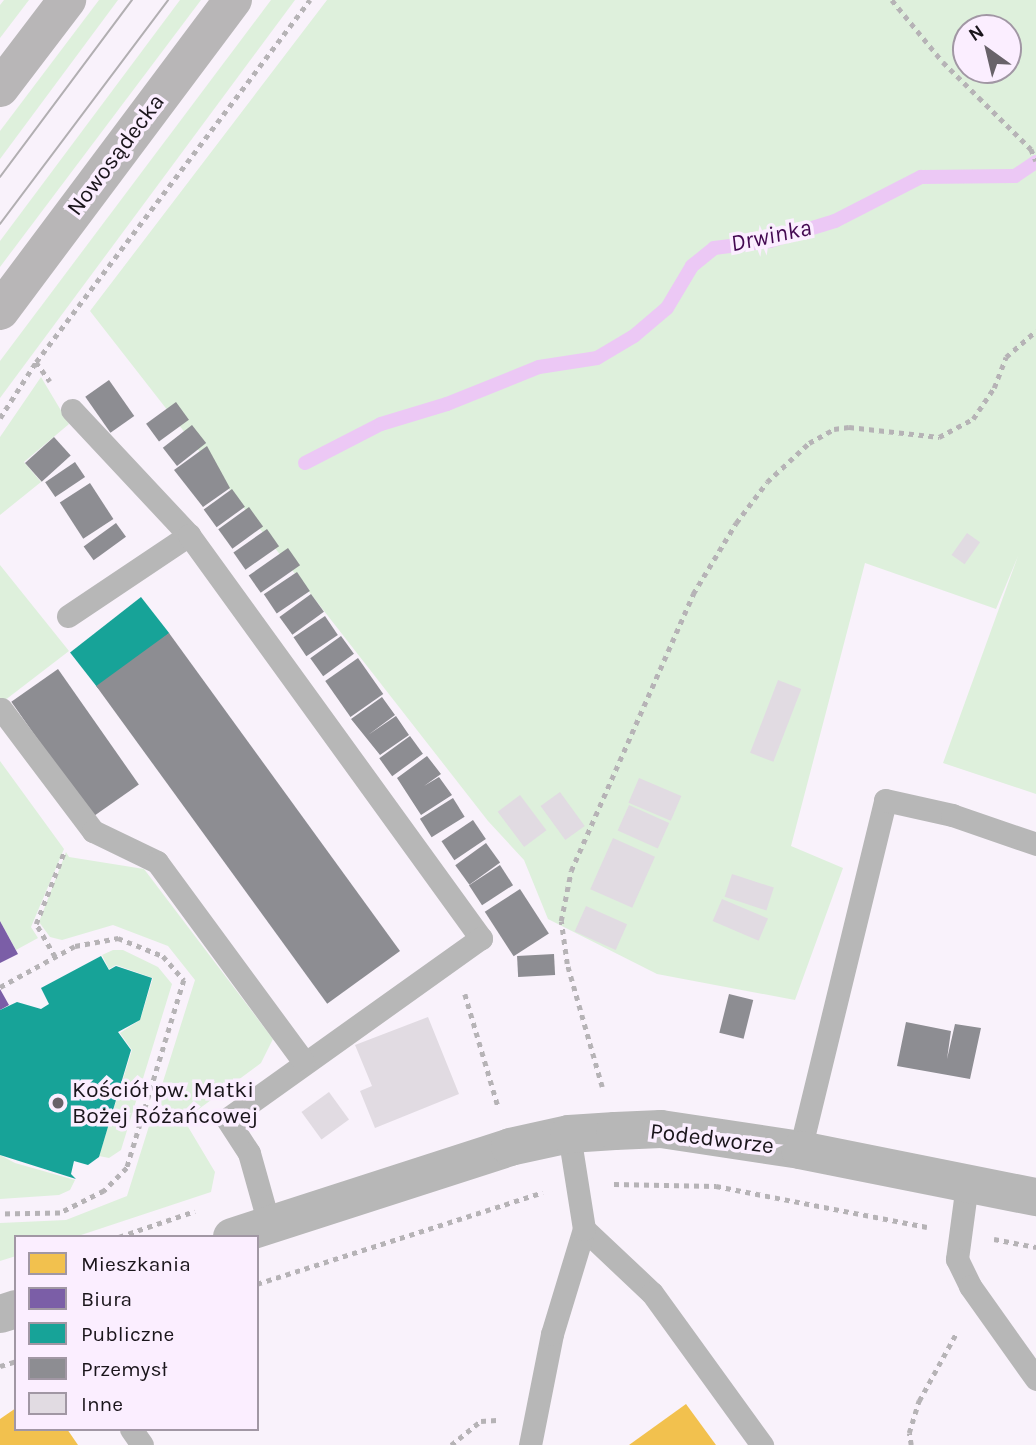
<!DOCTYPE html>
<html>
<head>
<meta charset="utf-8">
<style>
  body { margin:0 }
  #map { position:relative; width:1036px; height:1445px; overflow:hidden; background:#f9f2fb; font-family:Karla,sans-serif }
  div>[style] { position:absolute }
  .green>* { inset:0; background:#def0dc }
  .homes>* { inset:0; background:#f2c14e }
  .offices>* { inset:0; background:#7b5ea7 }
  .public>* { inset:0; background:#17a398; transform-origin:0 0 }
  .industry>* { inset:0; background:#8d8d92; transform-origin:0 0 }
  .stream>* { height:14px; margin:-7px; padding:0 7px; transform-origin:7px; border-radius:7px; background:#ecc8f5 }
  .building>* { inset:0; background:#e1dbe2; transform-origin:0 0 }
  .path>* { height:4.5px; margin-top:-2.25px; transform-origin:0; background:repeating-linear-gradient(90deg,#b6b3b6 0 5px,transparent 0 10px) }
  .lane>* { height:23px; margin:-11.5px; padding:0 11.5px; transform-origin:11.5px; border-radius:11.5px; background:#b7b7b7 }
  .street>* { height:38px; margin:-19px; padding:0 19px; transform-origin:19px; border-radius:19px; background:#b7b7b7 }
  .secondary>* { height:38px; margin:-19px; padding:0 19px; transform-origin:19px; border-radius:19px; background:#b8b6b7 }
  .tram>* { height:2px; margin:-1px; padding:0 1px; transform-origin:1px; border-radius:1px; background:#b2afb2 }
  .dots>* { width:19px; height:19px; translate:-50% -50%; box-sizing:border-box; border:4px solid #fbeeff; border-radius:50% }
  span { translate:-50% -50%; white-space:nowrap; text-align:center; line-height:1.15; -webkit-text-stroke:7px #fbeeff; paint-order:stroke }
  .street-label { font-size:23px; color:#1a151b }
  .poi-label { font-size:23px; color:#1a151b }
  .left { translate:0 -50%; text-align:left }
  .water-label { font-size:24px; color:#430851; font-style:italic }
  .legend { position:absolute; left:14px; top:1235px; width:245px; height:196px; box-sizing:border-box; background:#fbeeff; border:2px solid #a197a4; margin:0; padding:9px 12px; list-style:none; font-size:21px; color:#1a151b }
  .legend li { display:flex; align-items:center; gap:14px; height:35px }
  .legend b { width:35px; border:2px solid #a197a4 }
  .north { position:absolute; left:952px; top:14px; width:70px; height:70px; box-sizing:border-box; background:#fbeeff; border:2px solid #a197a4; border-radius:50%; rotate:326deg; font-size:19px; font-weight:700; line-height:28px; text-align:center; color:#1a151b }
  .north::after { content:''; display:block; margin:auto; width:24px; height:32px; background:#686269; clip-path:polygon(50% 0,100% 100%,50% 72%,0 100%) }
</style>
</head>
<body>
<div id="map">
  <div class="green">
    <div style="clip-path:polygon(4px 0,29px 0,0 38px,0 5px)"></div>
    <div style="clip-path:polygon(99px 0,118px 0,0 159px,0 131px)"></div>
    <div style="clip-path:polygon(180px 0,201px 0,0 267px,0 241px)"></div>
    <div style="clip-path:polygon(271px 0,295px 0,0 398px,0 361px)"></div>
    <div style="clip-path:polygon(evenodd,327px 0,1036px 0,1036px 794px,943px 763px,1018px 556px,996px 609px,865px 563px,791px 846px,843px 868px,795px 1000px,657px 974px,548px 919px,524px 860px,488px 821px,90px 311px,327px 0,966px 28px,1008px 28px,1008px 70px,966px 70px,966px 28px)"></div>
    <div style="clip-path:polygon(41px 377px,69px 424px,24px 462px,41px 482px,0 515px,0 437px)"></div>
    <div style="clip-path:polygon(0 565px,69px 651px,0 704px)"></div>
    <div style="clip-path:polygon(0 761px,64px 849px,31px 927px,38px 938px,16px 950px,0 921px)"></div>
    <div style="clip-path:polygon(66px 852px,69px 857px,144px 869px,273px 1039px,261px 1063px,184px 1120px,215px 1172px,211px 1192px,75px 1237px,16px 1237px,16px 1256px,0 1261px,0 1223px,66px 1220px,127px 1196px,195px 980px,168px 946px,113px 925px,62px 940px,50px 937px,39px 922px)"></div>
    <div style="clip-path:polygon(113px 950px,123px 950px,158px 967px,172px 984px,121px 1150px,109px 1158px,99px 1156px,132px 1050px,120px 1033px,140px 1020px,153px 978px,116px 965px,109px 969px,102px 955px)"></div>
    <div style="clip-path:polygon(0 1155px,15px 1163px,75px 1180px,70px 1190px,59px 1195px,0 1199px)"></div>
  </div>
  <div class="homes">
    <div style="clip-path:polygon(686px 1404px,716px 1445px,629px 1445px)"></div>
    <div style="clip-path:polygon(16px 1408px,16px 1429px,67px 1429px,78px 1445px,0 1445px,0 1419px)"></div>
  </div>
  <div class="offices">
    <div style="clip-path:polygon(0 921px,18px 954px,0 963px)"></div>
    <div style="clip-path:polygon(0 989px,9px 1005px,0 1010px)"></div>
  </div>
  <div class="public">
    <div style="left:141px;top:597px;width:46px;height:90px;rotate:52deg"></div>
    <div style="clip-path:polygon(101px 956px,109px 970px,116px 966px,152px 978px,140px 1020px,118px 1032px,131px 1050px,99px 1157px,88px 1165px,74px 1161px,71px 1174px,76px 1179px,0 1155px,0 1010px,17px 1002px,41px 1009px,49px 1004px,41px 988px)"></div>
  </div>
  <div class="industry">
    <div style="left:109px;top:380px;width:44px;height:29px;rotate:55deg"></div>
    <div style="left:176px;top:402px;width:22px;height:37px;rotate:54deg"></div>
    <div style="left:192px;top:425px;width:23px;height:37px;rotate:52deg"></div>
    <div style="left:54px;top:437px;width:25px;height:39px;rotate:48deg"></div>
    <div style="clip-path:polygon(207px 446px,230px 488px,203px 507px,174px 470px)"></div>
    <div style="left:75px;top:462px;width:18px;height:36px;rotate:56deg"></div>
    <div style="left:90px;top:483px;width:43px;height:36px;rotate:57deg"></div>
    <div style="left:232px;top:489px;width:22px;height:35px;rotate:54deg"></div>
    <div style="left:249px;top:507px;width:24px;height:38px;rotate:54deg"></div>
    <div style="left:116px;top:523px;width:17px;height:40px;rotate:54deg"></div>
    <div style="left:267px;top:529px;width:21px;height:41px;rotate:55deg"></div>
    <div style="left:288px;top:548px;width:21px;height:48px;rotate:55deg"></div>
    <div style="left:297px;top:572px;width:23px;height:40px;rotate:56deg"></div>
    <div style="left:311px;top:594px;width:22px;height:39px;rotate:54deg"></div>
    <div style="left:325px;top:616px;width:23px;height:38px;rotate:56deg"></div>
    <div style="left:169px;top:633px;width:393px;height:90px;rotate:54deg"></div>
    <div style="left:341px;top:636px;width:22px;height:38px;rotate:54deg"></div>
    <div style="left:358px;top:658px;width:44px;height:40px;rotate:55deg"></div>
    <div style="left:58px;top:669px;width:141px;height:57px;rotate:55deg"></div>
    <div style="clip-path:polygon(382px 697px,395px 715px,368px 735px,396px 716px,409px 735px,380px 755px,351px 719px)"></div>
    <div style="left:410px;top:736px;width:22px;height:38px;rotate:54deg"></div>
    <div style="clip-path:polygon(427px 756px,441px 774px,424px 786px,439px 777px,452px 795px,421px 815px,397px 778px)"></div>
    <div style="left:453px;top:798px;width:22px;height:39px;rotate:58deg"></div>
    <div style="left:473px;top:820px;width:23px;height:38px;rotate:56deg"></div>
    <div style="left:486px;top:843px;width:24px;height:38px;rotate:54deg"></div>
    <div style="left:500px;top:865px;width:24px;height:37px;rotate:57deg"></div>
    <div style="left:520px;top:889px;width:53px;height:42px;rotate:57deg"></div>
    <div style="left:554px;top:954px;width:21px;height:37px;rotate:87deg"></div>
    <div style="left:729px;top:994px;width:25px;height:40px;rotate:14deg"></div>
    <div style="clip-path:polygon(906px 1022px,951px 1031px,947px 1059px,955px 1024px,981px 1028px,970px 1079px,897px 1066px)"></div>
  </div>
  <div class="stream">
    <div style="left:305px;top:463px;width:85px;rotate:-27.2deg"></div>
    <div style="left:381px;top:424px;width:69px;rotate:-16.9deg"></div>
    <div style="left:447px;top:404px;width:99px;rotate:-21.9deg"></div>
    <div style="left:539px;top:367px;width:59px;rotate:-8.8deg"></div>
    <div style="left:597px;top:358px;width:43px;rotate:-30.7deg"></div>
    <div style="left:634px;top:336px;width:43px;rotate:-40.3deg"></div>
    <div style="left:667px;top:308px;width:49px;rotate:-59.2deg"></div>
    <div style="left:692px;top:266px;width:28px;rotate:-39deg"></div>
    <div style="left:714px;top:248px;width:56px;rotate:-7.1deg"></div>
    <div style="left:770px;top:241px;width:68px;rotate:-17.1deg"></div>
    <div style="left:835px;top:221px;width:97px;rotate:-27.1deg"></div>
    <div style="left:921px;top:177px;width:94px;rotate:-0.6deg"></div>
    <div style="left:1015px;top:176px;width:25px;rotate:-34deg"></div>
  </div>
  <div class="building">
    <div style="left:967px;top:533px;width:16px;height:27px;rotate:35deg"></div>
    <div style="left:778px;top:680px;width:25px;height:78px;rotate:21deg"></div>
    <div style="left:639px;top:778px;width:46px;height:27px;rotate:23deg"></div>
    <div style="left:560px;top:792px;width:42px;height:24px;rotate:54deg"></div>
    <div style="left:520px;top:795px;width:44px;height:28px;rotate:53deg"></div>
    <div style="left:629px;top:805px;width:44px;height:28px;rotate:24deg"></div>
    <div style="left:613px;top:838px;width:46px;height:56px;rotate:24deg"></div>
    <div style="left:732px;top:874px;width:44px;height:24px;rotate:18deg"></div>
    <div style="left:722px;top:899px;width:50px;height:24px;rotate:23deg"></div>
    <div style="left:586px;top:906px;width:45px;height:28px;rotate:24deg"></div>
    <div style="clip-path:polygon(428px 1017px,459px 1094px,375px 1128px,360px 1091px,372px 1086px,355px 1045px)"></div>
    <div style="left:329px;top:1092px;width:34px;height:34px;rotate:54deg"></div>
  </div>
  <div class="path">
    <div style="left:892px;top:0;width:80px;rotate:50.6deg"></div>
    <div style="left:943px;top:62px;width:124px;rotate:44.7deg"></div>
    <div style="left:1031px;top:149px;width:13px;rotate:67deg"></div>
    <div style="left:36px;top:362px;width:24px;rotate:54deg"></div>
    <div style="left:0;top:418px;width:67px;rotate:-57.3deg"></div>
    <div style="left:36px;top:362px;width:454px;rotate:-52.9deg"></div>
    <div style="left:55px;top:957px;width:38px;rotate:-120deg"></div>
    <div style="left:36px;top:924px;width:77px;rotate:-68.7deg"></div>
    <div style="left:0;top:987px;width:85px;rotate:-28.7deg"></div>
    <div style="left:75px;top:946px;width:44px;rotate:-10.5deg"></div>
    <div style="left:118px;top:938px;width:48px;rotate:21.8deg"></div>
    <div style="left:163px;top:956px;width:32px;rotate:49deg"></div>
    <div style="left:184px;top:980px;width:196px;rotate:106.9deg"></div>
    <div style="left:127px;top:1168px;width:33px;rotate:135deg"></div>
    <div style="left:104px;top:1191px;width:49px;rotate:153.4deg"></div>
    <div style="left:60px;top:1213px;width:60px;rotate:179deg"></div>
    <div style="left:465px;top:994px;width:117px;rotate:73.6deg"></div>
    <div style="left:602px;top:1087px;width:128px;rotate:-105.9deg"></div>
    <div style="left:567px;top:964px;width:43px;rotate:-97.9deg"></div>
    <div style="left:561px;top:921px;width:51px;rotate:-78.7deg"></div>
    <div style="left:571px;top:871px;width:303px;rotate:-66.2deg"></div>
    <div style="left:693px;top:594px;width:83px;rotate:-58.8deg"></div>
    <div style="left:736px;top:523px;width:51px;rotate:-52.9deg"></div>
    <div style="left:767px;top:482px;width:57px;rotate:-42.9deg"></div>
    <div style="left:809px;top:443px;width:29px;rotate:-29deg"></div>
    <div style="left:834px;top:429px;width:15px;rotate:-8deg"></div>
    <div style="left:849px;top:427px;width:91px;rotate:6.3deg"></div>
    <div style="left:939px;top:437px;width:38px;rotate:-28deg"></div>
    <div style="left:973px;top:419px;width:37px;rotate:-56deg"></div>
    <div style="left:994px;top:388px;width:33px;rotate:-69deg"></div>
    <div style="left:1006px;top:357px;width:40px;rotate:-41deg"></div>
    <div style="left:614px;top:1184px;width:102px;rotate:1.1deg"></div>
    <div style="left:716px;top:1186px;width:215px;rotate:11deg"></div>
    <div style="left:119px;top:1237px;width:80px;rotate:-18.9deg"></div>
    <div style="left:994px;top:1239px;width:43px;rotate:10.8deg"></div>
    <div style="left:257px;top:1284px;width:300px;rotate:-17.8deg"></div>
    <div style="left:0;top:1366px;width:17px;rotate:-17deg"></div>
    <div style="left:451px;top:1445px;width:38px;rotate:-39deg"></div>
    <div style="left:481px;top:1421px;width:16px;rotate:-4deg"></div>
    <div style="left:911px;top:1445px;width:12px;rotate:-99deg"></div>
    <div style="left:909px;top:1433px;width:34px;rotate:-73deg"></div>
    <div style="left:919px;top:1401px;width:79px;rotate:-61.2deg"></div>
  </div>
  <div class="lane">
    <div style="left:72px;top:410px;width:171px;rotate:46.9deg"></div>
    <div style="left:68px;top:616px;width:146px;rotate:-33.8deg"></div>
    <div style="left:189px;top:535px;width:498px;rotate:54.1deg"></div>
    <div style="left:481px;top:938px;width:312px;rotate:144.5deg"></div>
    <div style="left:227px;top:1119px;width:40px;rotate:57.1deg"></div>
    <div style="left:249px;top:1153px;width:74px;rotate:74.3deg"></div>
    <div style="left:1px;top:709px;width:153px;rotate:53deg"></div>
    <div style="left:93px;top:831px;width:71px;rotate:25.8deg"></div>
    <div style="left:157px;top:862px;width:248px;rotate:53.7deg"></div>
    <div style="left:800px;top:1150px;width:360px;rotate:-76.3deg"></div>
    <div style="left:885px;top:800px;width:69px;rotate:12.6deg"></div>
    <div style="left:952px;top:815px;width:89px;rotate:19deg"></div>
    <div style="left:967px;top:1184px;width:76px;rotate:97.6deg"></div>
    <div style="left:957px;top:1259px;width:30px;rotate:64deg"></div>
    <div style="left:970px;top:1286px;width:114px;rotate:54.6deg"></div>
    <div style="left:584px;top:1229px;width:93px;rotate:43.3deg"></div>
    <div style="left:652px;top:1293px;width:188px;rotate:54.1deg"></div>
    <div style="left:131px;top:1429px;width:19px;rotate:55deg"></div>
    <div style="left:530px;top:1445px;width:113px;rotate:-78.8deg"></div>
    <div style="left:552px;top:1334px;width:110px;rotate:-73.1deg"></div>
    <div style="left:584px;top:1229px;width:96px;rotate:-99deg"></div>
  </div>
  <div class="street">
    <div style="left:232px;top:1237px;width:292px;rotate:-17.9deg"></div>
    <div style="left:510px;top:1147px;width:60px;rotate:-12.4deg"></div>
    <div style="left:569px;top:1134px;width:46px;rotate:-3.7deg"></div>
    <div style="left:615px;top:1131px;width:46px;rotate:-2.5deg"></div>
    <div style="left:661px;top:1129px;width:141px;rotate:8.6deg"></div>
    <div style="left:800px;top:1150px;width:241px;rotate:11.3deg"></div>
    <div style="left:0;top:1314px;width:17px;rotate:-17deg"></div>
  </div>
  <div class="secondary">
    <div style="left:0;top:88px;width:111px;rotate:-52.7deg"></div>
    <div style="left:0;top:311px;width:389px;rotate:-53.2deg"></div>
  </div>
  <div class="tram">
    <div style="left:0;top:177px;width:221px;rotate:-53.3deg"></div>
    <div style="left:0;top:224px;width:280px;rotate:-53.1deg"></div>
  </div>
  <div class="dots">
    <div style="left:58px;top:1103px;background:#686269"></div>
  </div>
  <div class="street-label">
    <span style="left:116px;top:155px;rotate:-53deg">Nowosądecka</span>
    <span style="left:712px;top:1139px;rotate:7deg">Podedworze</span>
  </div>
  <div class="poi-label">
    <span class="left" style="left:72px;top:1103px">Kościół pw. Matki<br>Bożej Różańcowej</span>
  </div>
  <div class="water-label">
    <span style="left:771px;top:236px;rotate:-12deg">Drwinka</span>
  </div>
  <ul class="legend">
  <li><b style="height:19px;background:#f2c14e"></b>Mieszkania</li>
  <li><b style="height:19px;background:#7b5ea7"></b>Biura</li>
  <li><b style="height:19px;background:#17a398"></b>Publiczne</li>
  <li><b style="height:19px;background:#8d8d92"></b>Przemysł</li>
  <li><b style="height:19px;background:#e1dbe2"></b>Inne</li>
  </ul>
  <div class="north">N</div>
</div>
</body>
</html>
